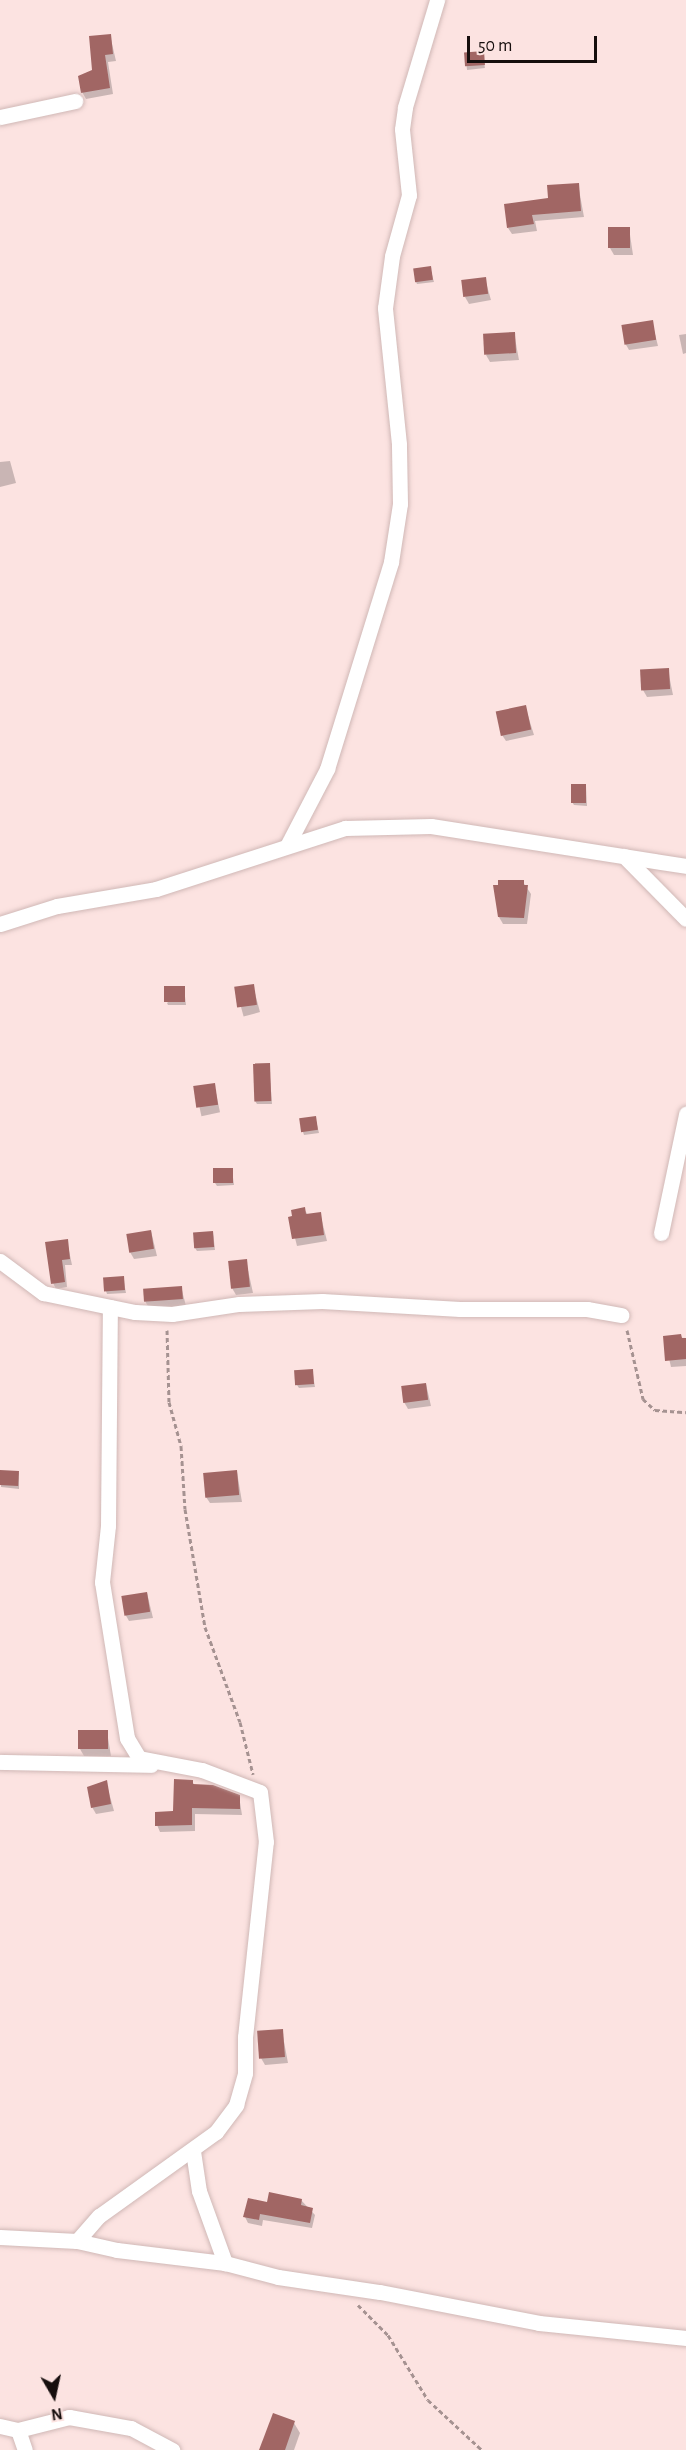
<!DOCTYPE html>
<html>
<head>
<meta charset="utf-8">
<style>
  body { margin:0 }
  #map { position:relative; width:686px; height:2450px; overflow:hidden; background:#fce3e1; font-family:"Alegreya Sans",sans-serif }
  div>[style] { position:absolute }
  .shadow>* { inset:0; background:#0003; transform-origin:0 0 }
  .building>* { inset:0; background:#a16664; transform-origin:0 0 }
  .path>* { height:3px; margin-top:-1.5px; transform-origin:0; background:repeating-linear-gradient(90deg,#a59291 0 4.5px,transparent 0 7.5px) }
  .roads { filter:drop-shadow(0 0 2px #d0b8b6) drop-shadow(0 0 2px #d0b8b6) }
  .minor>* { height:15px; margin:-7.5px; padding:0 7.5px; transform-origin:7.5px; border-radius:7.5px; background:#fff }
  span { translate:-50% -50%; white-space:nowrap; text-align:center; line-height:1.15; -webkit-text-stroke:4.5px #fce3e1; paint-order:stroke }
  .north { position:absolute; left:24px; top:2366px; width:60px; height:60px; -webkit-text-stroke:4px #fce3e1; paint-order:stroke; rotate:171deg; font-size:16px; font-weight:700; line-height:24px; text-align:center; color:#160e0d }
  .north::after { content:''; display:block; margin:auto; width:21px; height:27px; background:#160e0d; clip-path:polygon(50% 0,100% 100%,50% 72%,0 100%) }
  .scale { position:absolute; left:467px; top:36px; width:130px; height:27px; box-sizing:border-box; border:3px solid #160e0d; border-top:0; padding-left:8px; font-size:18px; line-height:21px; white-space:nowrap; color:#160e0d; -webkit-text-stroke:4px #fce3e1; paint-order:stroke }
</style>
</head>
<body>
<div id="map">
  <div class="shadow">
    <div style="clip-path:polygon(110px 35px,116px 61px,108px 62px,113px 94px,86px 99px,82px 92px)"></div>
    <div style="left:483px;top:52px;width:16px;height:18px;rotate:83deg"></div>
    <div style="clip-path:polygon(578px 184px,584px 217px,535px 221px,537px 231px,512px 234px,508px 228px)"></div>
    <div style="clip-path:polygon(629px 228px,633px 255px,614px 255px,610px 248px)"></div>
    <div style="clip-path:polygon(430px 268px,434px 282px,417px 284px,416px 282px)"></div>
    <div style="clip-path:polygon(485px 279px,491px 300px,469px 304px,465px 297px)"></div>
    <div style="clip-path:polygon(652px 322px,658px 346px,629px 350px,625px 343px)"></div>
    <div style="clip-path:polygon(514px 333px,519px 360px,490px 362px,486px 355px)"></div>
    <div style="clip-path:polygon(686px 334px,686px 353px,683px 354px,679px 335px)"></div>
    <div style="clip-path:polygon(10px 461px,16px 483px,0 487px,0 462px)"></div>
    <div style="clip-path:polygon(668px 670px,673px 695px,647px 697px,643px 690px)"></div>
    <div style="clip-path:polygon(525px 706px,534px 735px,506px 741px,502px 735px)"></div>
    <div style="clip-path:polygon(586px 786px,587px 806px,574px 805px,572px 802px)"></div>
    <div style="clip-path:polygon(523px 882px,531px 894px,527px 924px,503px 924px,499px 917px)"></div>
    <div style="left:253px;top:986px;width:27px;height:17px;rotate:75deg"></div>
    <div style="clip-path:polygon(184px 988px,186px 1005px,168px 1005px,167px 1003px)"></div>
    <div style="clip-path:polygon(269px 1064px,272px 1104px,257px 1104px,255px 1101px)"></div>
    <div style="left:214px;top:1084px;width:29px;height:19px;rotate:78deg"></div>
    <div style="clip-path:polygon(315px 1117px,319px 1133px,304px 1135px,303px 1132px)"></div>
    <div style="clip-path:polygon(232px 1170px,234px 1185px,217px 1186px,215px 1183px)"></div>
    <div style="clip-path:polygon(304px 1209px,308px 1215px,320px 1213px,327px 1241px,297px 1246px,290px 1218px)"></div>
    <div style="clip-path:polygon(151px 1231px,157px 1256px,134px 1259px,130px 1252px)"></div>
    <div style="clip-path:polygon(213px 1232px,215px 1250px,197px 1251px,195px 1248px)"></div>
    <div style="clip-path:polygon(67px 1241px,72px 1265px,65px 1265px,67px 1287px,56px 1289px,53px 1283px)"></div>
    <div style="clip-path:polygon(246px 1261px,253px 1293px,236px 1295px,232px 1288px)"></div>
    <div style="clip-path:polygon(123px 1277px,126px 1293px,107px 1294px,106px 1291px)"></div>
    <div style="clip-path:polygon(181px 1287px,186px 1306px,149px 1308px,145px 1301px)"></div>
    <div style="clip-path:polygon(664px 1337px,686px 1338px,686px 1366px,671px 1367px)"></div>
    <div style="clip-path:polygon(312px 1370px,315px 1387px,299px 1388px,297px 1385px)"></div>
    <div style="clip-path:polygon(426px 1384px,431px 1406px,408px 1409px,404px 1402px)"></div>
    <div style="clip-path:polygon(1px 1471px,19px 1473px,19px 1489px,1px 1487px)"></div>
    <div style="clip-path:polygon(237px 1472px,242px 1502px,210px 1503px,206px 1497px)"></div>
    <div style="clip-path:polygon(147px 1593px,153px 1618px,129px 1621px,125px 1614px)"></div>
    <div style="clip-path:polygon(107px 1732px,111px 1756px,84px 1756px,80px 1749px)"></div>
    <div style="clip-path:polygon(192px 1781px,195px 1786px,239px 1796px,242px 1815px,195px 1814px,195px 1831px,160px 1832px,157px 1825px,175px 1813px)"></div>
    <div style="clip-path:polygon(106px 1782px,114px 1811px,96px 1814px,92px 1807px)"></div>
    <div style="clip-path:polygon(282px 2031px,288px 2063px,265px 2065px,261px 2058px)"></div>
    <div style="clip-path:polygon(301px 2200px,315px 2215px,312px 2228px,263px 2220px,262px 2226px,248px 2223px,245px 2217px,268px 2204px)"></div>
    <div style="clip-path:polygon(294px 2423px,300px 2433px,294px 2450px,260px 2450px)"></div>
  </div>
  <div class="building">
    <div style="clip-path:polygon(111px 34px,113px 54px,105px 55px,110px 88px,81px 93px,78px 76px,92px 70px,89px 36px)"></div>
    <div style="left:484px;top:51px;width:14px;height:20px;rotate:86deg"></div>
    <div style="clip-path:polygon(579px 183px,581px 211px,532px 215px,534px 224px,507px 228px,504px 204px,548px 198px,547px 185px)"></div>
    <div style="left:608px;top:227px;width:22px;height:21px"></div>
    <div style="left:431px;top:266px;width:14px;height:18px;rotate:82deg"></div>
    <div style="left:486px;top:277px;width:17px;height:25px;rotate:83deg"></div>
    <div style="left:653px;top:320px;width:20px;height:32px;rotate:81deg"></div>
    <div style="left:515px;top:332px;width:21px;height:32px;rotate:87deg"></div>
    <div style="left:669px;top:668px;width:21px;height:29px;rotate:87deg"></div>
    <div style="left:526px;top:705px;width:25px;height:31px;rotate:78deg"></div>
    <div style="left:571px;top:784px;width:15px;height:19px"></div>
    <div style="clip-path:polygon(498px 880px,524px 880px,524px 885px,528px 885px,524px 918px,498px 917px,493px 885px,498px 885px)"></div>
    <div style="left:254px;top:984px;width:21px;height:20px;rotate:82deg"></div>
    <div style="left:185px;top:986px;width:16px;height:21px;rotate:90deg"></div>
    <div style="left:270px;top:1063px;width:38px;height:17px;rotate:88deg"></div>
    <div style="left:215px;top:1083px;width:22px;height:22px;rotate:82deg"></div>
    <div style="left:316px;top:1116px;width:14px;height:17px;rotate:82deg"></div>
    <div style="left:233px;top:1168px;width:15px;height:20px;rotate:90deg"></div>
    <div style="clip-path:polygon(305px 1207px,306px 1214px,321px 1212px,324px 1235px,292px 1239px,288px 1217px,292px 1216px,291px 1210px)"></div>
    <div style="left:151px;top:1230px;width:19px;height:25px;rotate:81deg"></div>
    <div style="left:213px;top:1231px;width:16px;height:20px;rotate:86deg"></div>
    <div style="clip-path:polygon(68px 1239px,70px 1259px,62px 1260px,65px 1282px,51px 1284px,45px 1242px)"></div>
    <div style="left:247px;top:1259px;width:28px;height:19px;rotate:84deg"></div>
    <div style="left:124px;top:1276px;width:14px;height:21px;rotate:86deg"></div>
    <div style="left:182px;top:1286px;width:13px;height:39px;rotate:86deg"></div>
    <div style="clip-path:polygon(681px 1334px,682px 1338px,686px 1338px,686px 1359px,665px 1361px,663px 1336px)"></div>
    <div style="left:313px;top:1369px;width:15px;height:19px;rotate:86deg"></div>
    <div style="left:426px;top:1383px;width:17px;height:25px;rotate:83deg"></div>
    <div style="left:0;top:1470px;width:19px;height:15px;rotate:3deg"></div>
    <div style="left:237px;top:1470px;width:25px;height:34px;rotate:85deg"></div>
    <div style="left:147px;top:1592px;width:20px;height:26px;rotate:81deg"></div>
    <div style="left:78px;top:1730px;width:30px;height:19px"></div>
    <div style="clip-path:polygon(174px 1779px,193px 1780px,193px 1784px,213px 1785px,240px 1795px,240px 1809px,192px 1808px,192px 1825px,155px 1826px,155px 1812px,173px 1811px)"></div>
    <div style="clip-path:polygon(107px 1780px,111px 1804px,91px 1808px,87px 1787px)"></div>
    <div style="left:283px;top:2029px;width:28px;height:26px;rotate:86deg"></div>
    <div style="clip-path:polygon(269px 2192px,302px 2199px,301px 2205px,313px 2208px,310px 2223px,260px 2214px,259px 2220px,243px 2217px,248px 2198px,267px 2202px)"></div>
    <div style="clip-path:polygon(273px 2413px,295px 2421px,285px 2450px,259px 2450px)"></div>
  </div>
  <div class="path">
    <div style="left:167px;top:1330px;width:72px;rotate:88.4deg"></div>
    <div style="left:169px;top:1402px;width:46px;rotate:74.7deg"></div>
    <div style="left:181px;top:1446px;width:63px;rotate:86.4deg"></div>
    <div style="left:185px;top:1509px;width:120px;rotate:80.4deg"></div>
    <div style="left:205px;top:1627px;width:101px;rotate:69.8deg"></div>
    <div style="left:240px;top:1722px;width:54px;rotate:76deg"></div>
    <div style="left:627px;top:1330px;width:71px;rotate:76.9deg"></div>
    <div style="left:643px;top:1399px;width:16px;rotate:43deg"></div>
    <div style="left:655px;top:1410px;width:31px;rotate:4deg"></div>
    <div style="left:358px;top:2305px;width:42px;rotate:45deg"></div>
    <div style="left:388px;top:2335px;width:76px;rotate:58.4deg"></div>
    <div style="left:428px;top:2400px;width:74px;rotate:42.8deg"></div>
  </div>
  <div class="roads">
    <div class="minor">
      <div style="left:0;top:117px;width:77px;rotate:-12deg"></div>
      <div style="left:288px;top:844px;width:85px;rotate:-62.5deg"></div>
      <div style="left:327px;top:769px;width:217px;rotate:-72.8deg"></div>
      <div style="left:391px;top:562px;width:59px;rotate:-81.2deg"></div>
      <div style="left:400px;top:504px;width:60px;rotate:-91deg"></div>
      <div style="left:399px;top:444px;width:137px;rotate:-95.9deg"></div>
      <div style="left:385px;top:308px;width:52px;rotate:-82.3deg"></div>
      <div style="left:392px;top:256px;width:63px;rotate:-74.4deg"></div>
      <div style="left:409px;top:195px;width:66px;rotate:-96.1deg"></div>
      <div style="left:402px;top:129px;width:22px;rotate:-82deg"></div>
      <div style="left:405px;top:107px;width:112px;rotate:-73.3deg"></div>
      <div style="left:624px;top:856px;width:88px;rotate:45.5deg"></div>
      <div style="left:0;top:924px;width:60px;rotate:-17.5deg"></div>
      <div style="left:57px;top:906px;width:100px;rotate:-9.7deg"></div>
      <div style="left:156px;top:889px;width:199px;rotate:-17.9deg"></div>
      <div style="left:345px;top:828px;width:86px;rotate:-1.3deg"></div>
      <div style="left:431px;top:826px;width:258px;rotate:8.9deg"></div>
      <div style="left:661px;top:1233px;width:122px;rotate:-78.1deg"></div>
      <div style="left:0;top:1261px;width:54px;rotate:36.7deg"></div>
      <div style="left:43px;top:1293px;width:94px;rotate:11.7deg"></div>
      <div style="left:135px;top:1312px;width:37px;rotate:3deg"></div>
      <div style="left:172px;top:1314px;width:68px;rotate:-8.5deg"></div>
      <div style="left:239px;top:1304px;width:83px;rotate:-2.1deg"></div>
      <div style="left:322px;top:1301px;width:138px;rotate:3.3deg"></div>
      <div style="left:460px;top:1309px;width:127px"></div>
      <div style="left:587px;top:1309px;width:35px;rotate:10deg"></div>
      <div style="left:0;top:1762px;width:151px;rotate:1.1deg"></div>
      <div style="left:193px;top:2151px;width:40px;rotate:81.5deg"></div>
      <div style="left:199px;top:2191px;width:77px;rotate:70.1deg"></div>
      <div style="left:0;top:2237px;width:77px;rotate:3deg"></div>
      <div style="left:77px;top:2241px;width:41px;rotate:12.7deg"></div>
      <div style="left:117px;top:2250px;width:109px;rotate:6.9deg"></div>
      <div style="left:225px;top:2263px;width:55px;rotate:14.8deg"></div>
      <div style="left:278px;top:2277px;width:103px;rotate:8.4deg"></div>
      <div style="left:380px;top:2292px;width:162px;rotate:11deg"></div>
      <div style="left:539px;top:2323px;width:148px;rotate:5.8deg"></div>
      <div style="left:77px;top:2241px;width:33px;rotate:-49deg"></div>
      <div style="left:99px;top:2216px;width:144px;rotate:-35.7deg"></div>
      <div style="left:216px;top:2132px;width:34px;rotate:-53deg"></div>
      <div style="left:236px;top:2105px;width:33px;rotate:-74deg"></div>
      <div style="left:245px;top:2073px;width:36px;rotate:-90deg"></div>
      <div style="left:245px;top:2037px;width:196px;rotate:-83.9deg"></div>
      <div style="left:266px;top:1842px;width:50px;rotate:-96.8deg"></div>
      <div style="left:260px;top:1792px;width:62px;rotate:-159.2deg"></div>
      <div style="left:202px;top:1770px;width:64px;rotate:-169.2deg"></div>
      <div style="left:139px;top:1758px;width:23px;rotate:-121deg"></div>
      <div style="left:127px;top:1738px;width:158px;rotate:-99.1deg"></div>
      <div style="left:102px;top:1582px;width:56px;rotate:-83.9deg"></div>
      <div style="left:108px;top:1526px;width:219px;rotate:-89.5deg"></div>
      <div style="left:0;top:2426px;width:18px;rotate:13deg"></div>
      <div style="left:18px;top:2430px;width:21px;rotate:71deg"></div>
      <div style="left:18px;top:2430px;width:53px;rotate:-14.3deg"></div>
      <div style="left:69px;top:2417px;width:63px;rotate:10.1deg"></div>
      <div style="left:131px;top:2428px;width:47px;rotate:28.2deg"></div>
    </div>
  </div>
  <div class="north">N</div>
  <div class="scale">50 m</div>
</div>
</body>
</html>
